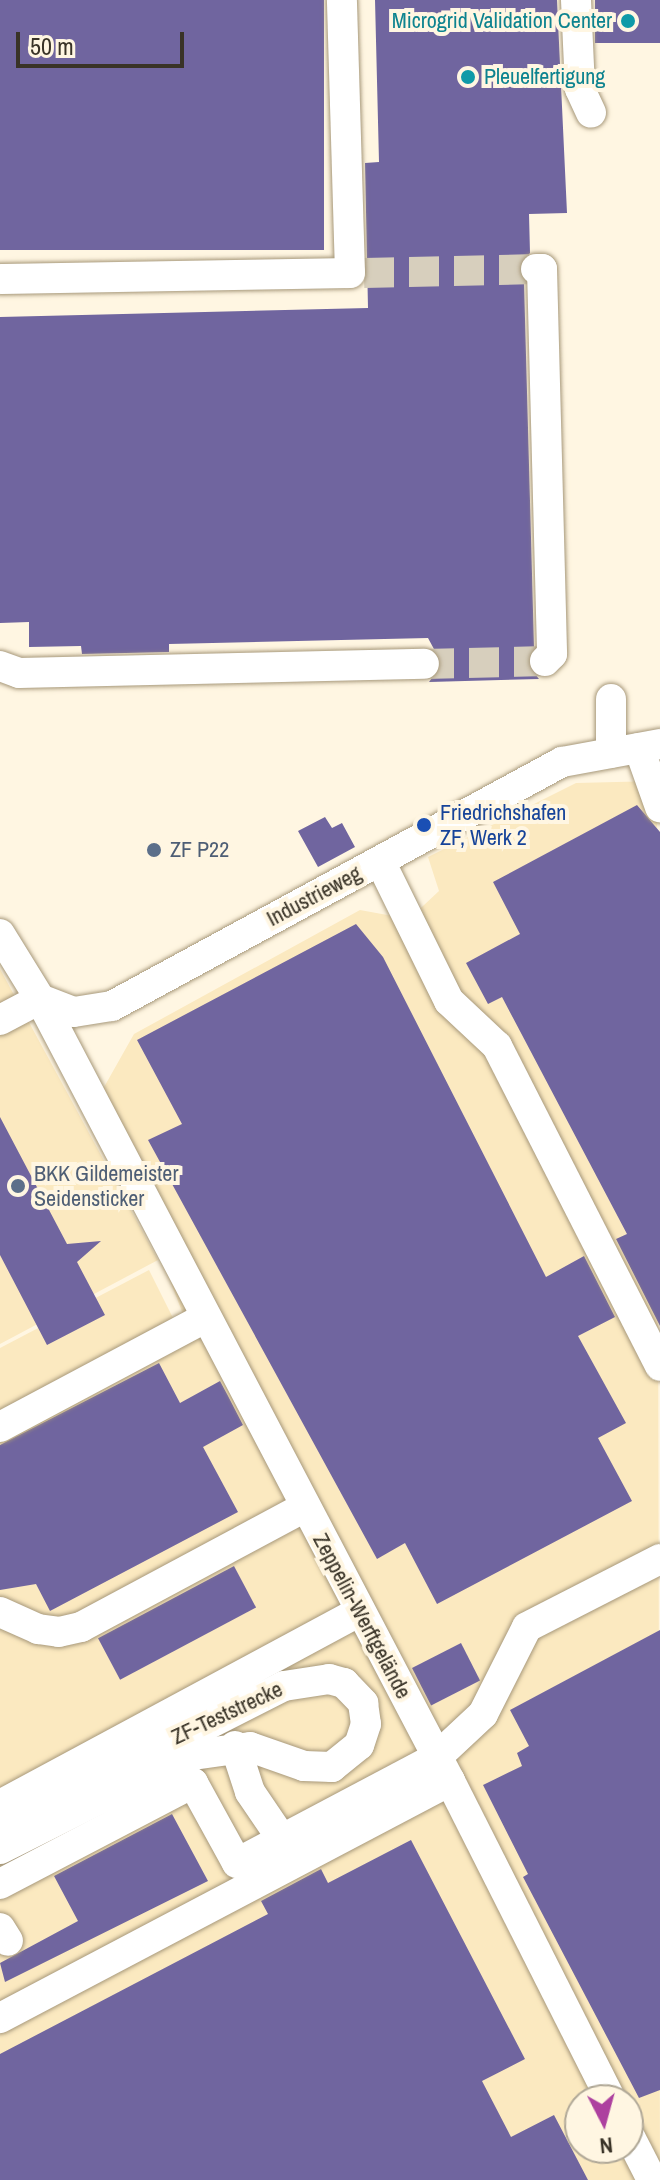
<!DOCTYPE html>
<html>
<head>
<meta charset="utf-8">
<style>
  body { margin:0 }
  #map { position:relative; width:660px; height:2180px; overflow:hidden; background:#fff6e2; font-family:"Archivo Narrow",sans-serif }
  div>[style] { position:absolute }
  .built>* { inset:0; background:#fbe9c0 }
  .building>* { inset:0; background:#70659f; transform-origin:0 0 }
  .minor-tunnel>* { height:30px; margin-top:-15px; transform-origin:0; background:repeating-linear-gradient(90deg,#d7cfbd 0 30px,transparent 0 45px) }
  .roads { filter:drop-shadow(0 0 2px #a7987a) drop-shadow(0 0 2px #a7987a) }
  .minor>* { height:30px; margin:-15px; padding:0 15px; transform-origin:15px; border-radius:15px; background:#fff }
  .dots>* { width:22px; height:22px; translate:-50% -50%; box-sizing:border-box; border:4px solid #fff6e2; border-radius:50% }
  span { translate:-50% -50%; white-space:nowrap; text-align:center; line-height:1.15; -webkit-text-stroke:8px #fff6e2; paint-order:stroke }
  .culture-label { font-size:22px; color:#0d838f }
  .right { translate:-100% -50%; text-align:right }
  .left { translate:0 -50%; text-align:left }
  .transit-label { font-size:22px; color:#164399 }
  .service-label { font-size:22px; color:#4e5e75 }
  .street-label { font-size:22px; color:#393327 }
  .north { position:absolute; left:564px; top:2084px; width:80px; height:80px; box-sizing:border-box; background:#fff6e2; border:2px solid #b0a897; border-radius:50%; rotate:174deg; font-size:22px; font-weight:700; line-height:32px; text-align:center; color:#393327 }
  .north::after { content:''; display:block; margin:auto; width:28px; height:36px; background:#ad409f; clip-path:polygon(50% 0,100% 100%,50% 72%,0 100%) }
  .scale { position:absolute; left:16px; top:32px; width:168px; height:36px; box-sizing:border-box; border:4px solid #393327; border-top:0; padding-left:10px; font-size:24px; line-height:28px; white-space:nowrap; color:#393327; -webkit-text-stroke:6px #fff6e2; paint-order:stroke }
</style>
</head>
<body>
<div id="map">
  <div class="built">
    <div style="clip-path:polygon(evenodd,657px 781px,660px 2180px,0 2180px,0 1419px,186px 1322px,99px 1096px,134px 1034px,360px 910px,409px 919px,439px 891px,428px 857px,576px 783px,657px 781px,580px 2100px,628px 2100px,628px 2148px,580px 2148px,580px 2100px)"></div>
    <div style="clip-path:polygon(0 969px,158px 1260px,0 1344px)"></div>
    <div style="clip-path:polygon(149px 1270px,175px 1322px,0 1412px,0 1348px)"></div>
  </div>
  <div class="building">
    <div style="left:0;top:0;width:324px;height:250px"></div>
    <div style="clip-path:polygon(375px 0,557px 0,567px 213px,529px 214px,530px 253px,518px 268px,524px 282px,534px 647px,528px 665px,539px 679px,429px 682px,442px 664px,428px 638px,169px 644px,169px 652px,82px 654px,81px 646px,29px 647px,29px 622px,0 623px,0 317px,368px 308px,365px 163px,379px 162px)"></div>
    <div style="left:595px;top:0;width:65px;height:43px"></div>
    <div style="clip-path:polygon(637px 805px,660px 832px,660px 1326px,616px 1239px,627px 1234px,502px 997px,488px 1004px,466px 963px,520px 934px,493px 882px)"></div>
    <div style="clip-path:polygon(325px 817px,332px 828px,342px 823px,355px 847px,318px 867px,298px 831px)"></div>
    <div style="clip-path:polygon(356px 924px,383px 957px,546px 1277px,584px 1256px,615px 1317px,578px 1336px,626px 1423px,598px 1438px,632px 1501px,437px 1604px,405px 1543px,377px 1559px,148px 1140px,182px 1124px,137px 1040px)"></div>
    <div style="clip-path:polygon(0 1117px,67px 1244px,101px 1241px,77px 1262px,105px 1315px,47px 1345px,0 1255px)"></div>
    <div style="clip-path:polygon(159px 1363px,180px 1403px,220px 1381px,227px 1394px,243px 1425px,203px 1447px,238px 1512px,50px 1611px,36px 1584px,0 1590px,0 1445px)"></div>
    <div style="left:234px;top:1566px;width:47px;height:154px;rotate:62deg"></div>
    <div style="clip-path:polygon(660px 1630px,660px 2090px,639px 2098px,523px 1877px,528px 1874px,483px 1785px,522px 1766px,517px 1753px,529px 1746px,510px 1710px)"></div>
    <div style="left:461px;top:1643px;width:42px;height:55px;rotate:63deg"></div>
    <div style="clip-path:polygon(172px 1814px,208px 1881px,5px 1982px,0 1963px,78px 1921px,54px 1876px)"></div>
    <div style="clip-path:polygon(411px 1840px,525px 2059px,482px 2081px,511px 2137px,554px 2115px,588px 2180px,0 2180px,0 2054px,268px 1914px,261px 1901px,321px 1869px,328px 1883px)"></div>
  </div>
  <div class="minor-tunnel">
    <div style="left:364px;top:273px;width:172px;rotate:-1.3deg"></div>
    <div style="left:424px;top:664px;width:121px;rotate:-1.4deg"></div>
  </div>
  <div class="roads">
    <div class="minor">
      <div style="left:576px;top:0;width:89px;rotate:87.4deg"></div>
      <div style="left:580px;top:89px;width:26px;rotate:65deg"></div>
      <div style="left:536px;top:269px;width:6px"></div>
      <div style="left:542px;top:269px;width:385px;rotate:88.5deg"></div>
      <div style="left:552px;top:654px;width:10px;rotate:135deg"></div>
      <div style="left:0;top:279px;width:350px;rotate:-1deg"></div>
      <div style="left:350px;top:273px;width:273px;rotate:-91.7deg"></div>
      <div style="left:0;top:666px;width:20px;rotate:20deg"></div>
      <div style="left:19px;top:673px;width:405px;rotate:-1.3deg"></div>
      <div style="left:611px;top:699px;width:54px;rotate:90deg"></div>
      <div style="left:639px;top:748px;width:63px;rotate:70.4deg"></div>
      <div style="left:380px;top:861px;width:156px;rotate:63.8deg"></div>
      <div style="left:449px;top:1001px;width:66px;rotate:43.2deg"></div>
      <div style="left:497px;top:1046px;width:359px;rotate:63deg"></div>
      <div style="left:0;top:934px;width:76px;rotate:58.4deg"></div>
      <div style="left:40px;top:999px;width:36px;rotate:21deg"></div>
      <div style="left:74px;top:1012px;width:38px;rotate:-9deg"></div>
      <div style="left:112px;top:1006px;width:512px;rotate:-28.47deg"></div>
      <div style="left:562px;top:762px;width:100px;rotate:-10.4deg"></div>
      <div style="left:0;top:1020px;width:45px;rotate:-27.7deg"></div>
      <div style="left:40px;top:999px;width:883px;rotate:62.33deg"></div>
      <div style="left:450px;top:1781px;width:509px;rotate:152.23deg"></div>
      <div style="left:0;top:1427px;width:232px;rotate:-28deg"></div>
      <div style="left:0;top:1612px;width:42px;rotate:24.1deg"></div>
      <div style="left:38px;top:1629px;width:21px;rotate:8deg"></div>
      <div style="left:59px;top:1632px;width:23px;rotate:-13deg"></div>
      <div style="left:81px;top:1627px;width:254px;rotate:-28.2deg"></div>
      <div style="left:235px;top:1746px;width:48px;rotate:71.9deg"></div>
      <div style="left:250px;top:1792px;width:57px;rotate:55.8deg"></div>
      <div style="left:450px;top:1781px;width:357px;rotate:63.2deg"></div>
      <div style="left:0;top:1805px;width:409px;rotate:-28.3deg"></div>
      <div style="left:0;top:1830px;width:318px;rotate:-26.9deg"></div>
      <div style="left:284px;top:1686px;width:46px;rotate:-8.8deg"></div>
      <div style="left:329px;top:1679px;width:16px;rotate:15deg"></div>
      <div style="left:344px;top:1683px;width:28px;rotate:46deg"></div>
      <div style="left:363px;top:1703px;width:21px;rotate:82deg"></div>
      <div style="left:366px;top:1724px;width:22px;rotate:108deg"></div>
      <div style="left:359px;top:1745px;width:35px;rotate:141deg"></div>
      <div style="left:332px;top:1767px;width:28px;rotate:-178deg"></div>
      <div style="left:304px;top:1766px;width:57px;rotate:-160.6deg"></div>
      <div style="left:250px;top:1747px;width:66px;rotate:172.1deg"></div>
      <div style="left:185px;top:1756px;width:207px;rotate:153.3deg"></div>
      <div style="left:0;top:1884px;width:218px;rotate:-27.6deg"></div>
      <div style="left:193px;top:1783px;width:91px;rotate:61.2deg"></div>
      <div style="left:237px;top:1863px;width:226px;rotate:-27.9deg"></div>
      <div style="left:437px;top:1757px;width:63px;rotate:-43.1deg"></div>
      <div style="left:483px;top:1714px;width:97px;rotate:-63.2deg"></div>
      <div style="left:527px;top:1627px;width:149px;rotate:-27.1deg"></div>
      <div style="left:0;top:1928px;width:15px;rotate:58deg"></div>
      <div style="left:628px;top:2133px;width:53px;rotate:62.9deg"></div>
    </div>
  </div>
  <div class="dots">
    <div style="left:628px;top:21px;background:#0f9aa8"></div>
    <div style="left:468px;top:77px;background:#0f9aa8"></div>
    <div style="left:424px;top:825px;background:#1a4fb4"></div>
    <div style="left:154px;top:850px;background:#5c6f8a"></div>
    <div style="left:18px;top:1186px;background:#5c6f8a"></div>
  </div>
  <div class="culture-label">
    <span class="right" style="left:612px;top:21px">Microgrid Validation Center</span>
    <span class="left" style="left:484px;top:77px">Pleuelfertigung</span>
  </div>
  <div class="transit-label">
    <span class="left" style="left:440px;top:825px">Friedrichshafen<br>ZF, Werk 2</span>
  </div>
  <div class="service-label">
    <span class="left" style="left:170px;top:850px">ZF P22</span>
    <span class="left" style="left:34px;top:1186px">BKK Gildemeister<br>Seidensticker</span>
  </div>
  <div class="street-label">
    <span style="left:314px;top:896px;rotate:-28deg">Industrieweg</span>
    <span style="left:362px;top:1616px;rotate:62deg">Zeppelin-Werftgelände</span>
    <span style="left:227px;top:1713px;rotate:-25deg">ZF-Teststrecke</span>
  </div>
  <div class="north">N</div>
  <div class="scale">50 m</div>
</div>
</body>
</html>
